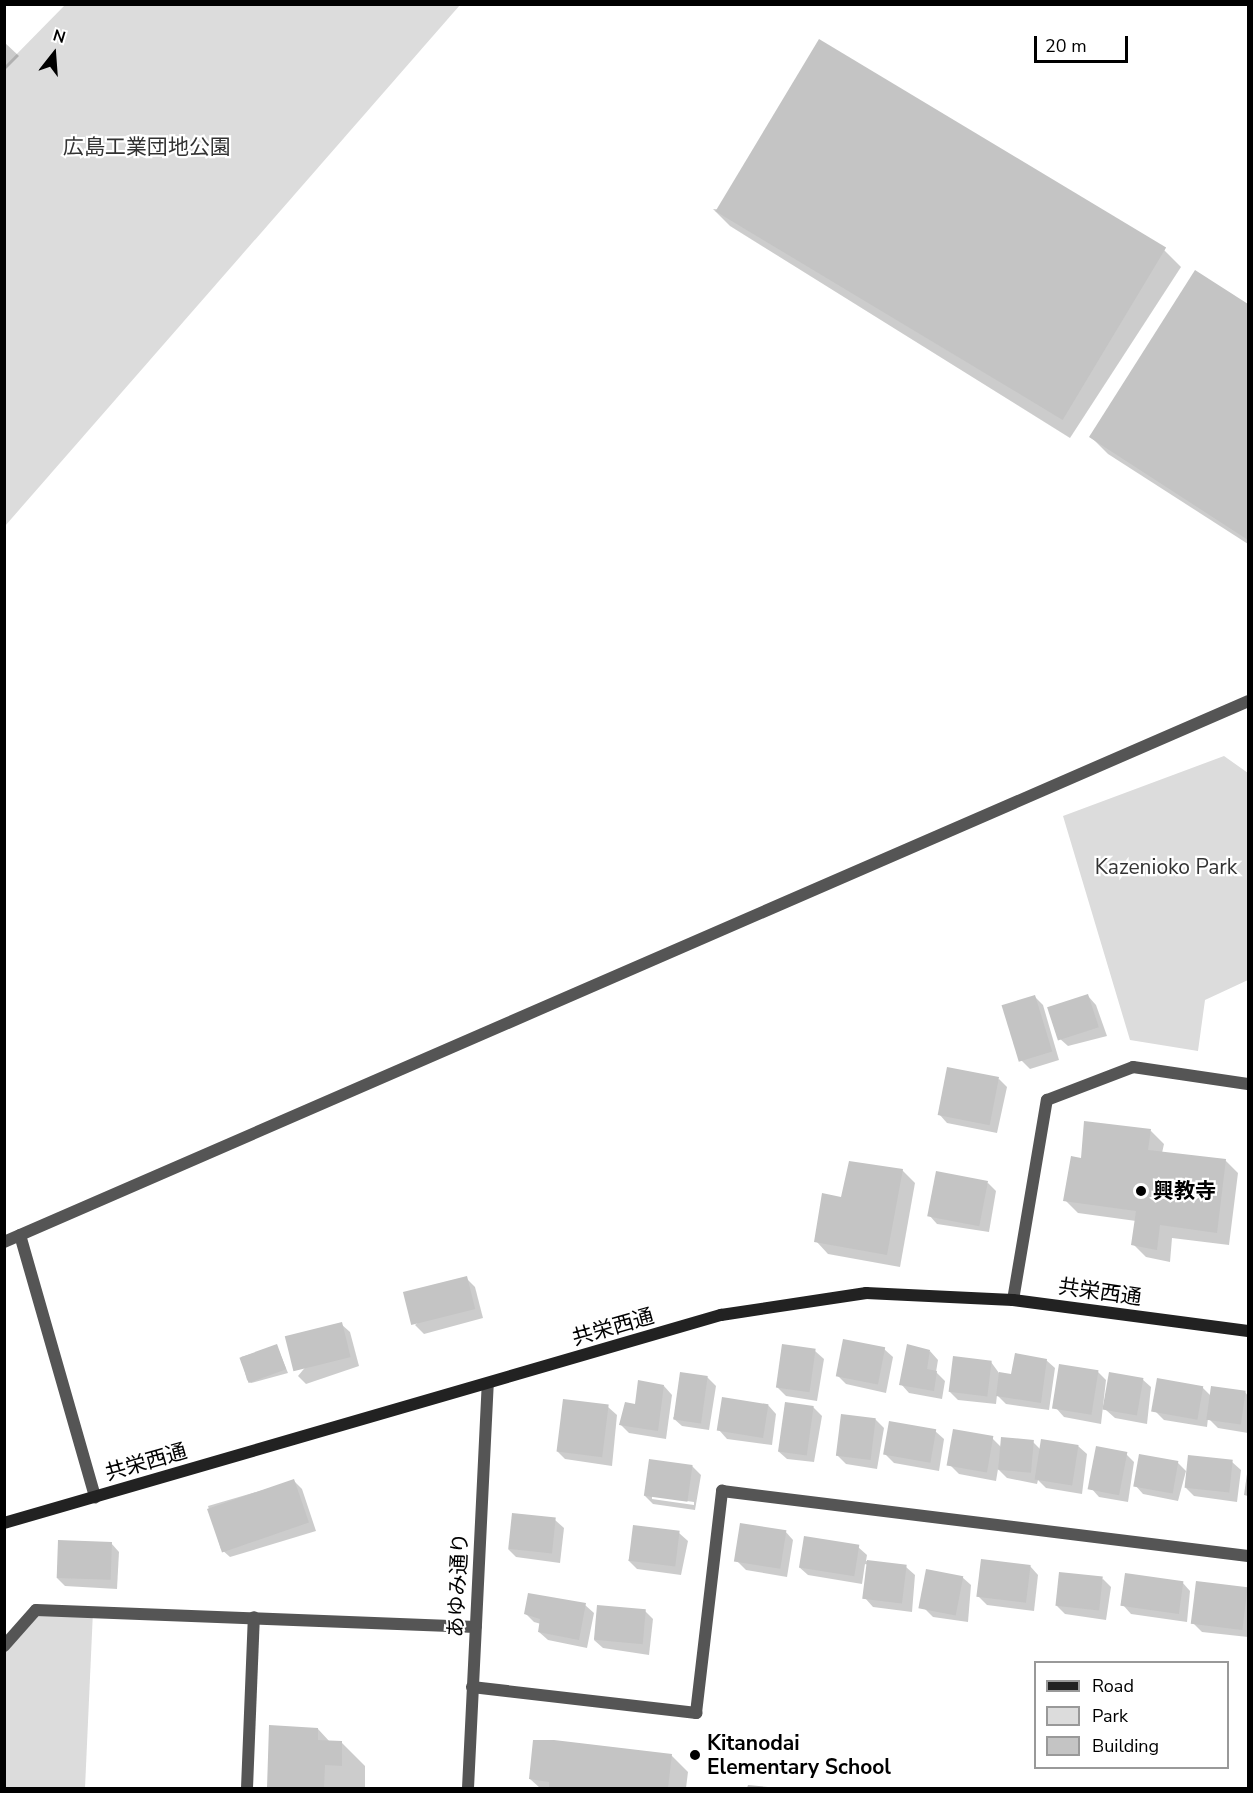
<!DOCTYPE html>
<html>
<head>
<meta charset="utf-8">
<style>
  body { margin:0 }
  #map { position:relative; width:1253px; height:1793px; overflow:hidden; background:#fff; font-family:"Nunito Sans","Noto Sans JP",sans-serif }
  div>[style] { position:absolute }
  .green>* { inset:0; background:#dcdcdc }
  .shadow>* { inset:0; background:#0003 }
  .building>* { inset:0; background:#c4c4c4; transform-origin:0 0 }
  .street>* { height:12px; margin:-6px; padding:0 6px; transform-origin:6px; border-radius:6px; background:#555 }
  .secondary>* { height:12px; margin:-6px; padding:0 6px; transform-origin:6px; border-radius:6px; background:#222 }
  .dots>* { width:16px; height:16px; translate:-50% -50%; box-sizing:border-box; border:3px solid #fff; border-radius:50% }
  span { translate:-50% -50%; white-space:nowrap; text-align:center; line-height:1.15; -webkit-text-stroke:4.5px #fff; paint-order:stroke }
  .park-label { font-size:21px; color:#333 }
  .poi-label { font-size:21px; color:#000; font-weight:700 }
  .left { translate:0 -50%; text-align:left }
  .street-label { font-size:21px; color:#000 }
  .frame { position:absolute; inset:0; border:6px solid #000; pointer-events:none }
  .legend { position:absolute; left:1034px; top:1661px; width:195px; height:108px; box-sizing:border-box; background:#fff; border:2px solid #999; margin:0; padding:8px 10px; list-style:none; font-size:18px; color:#000 }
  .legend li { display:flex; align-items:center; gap:12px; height:30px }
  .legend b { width:30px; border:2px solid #999 }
  .north { position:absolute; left:24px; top:24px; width:60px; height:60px; -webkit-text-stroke:4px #fff; paint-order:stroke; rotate:17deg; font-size:16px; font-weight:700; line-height:24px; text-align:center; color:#000 }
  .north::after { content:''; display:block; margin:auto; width:21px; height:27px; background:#000; clip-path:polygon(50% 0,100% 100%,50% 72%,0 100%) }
  .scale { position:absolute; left:1034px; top:36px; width:94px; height:27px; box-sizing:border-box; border:3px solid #000; border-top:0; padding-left:8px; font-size:18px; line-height:21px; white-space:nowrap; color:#000; -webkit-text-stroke:4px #fff; paint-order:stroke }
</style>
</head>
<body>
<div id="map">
  <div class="green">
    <div style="clip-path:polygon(65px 5px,460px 5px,5px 526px,5px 66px)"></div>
    <div style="clip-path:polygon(1224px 756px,1248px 773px,1248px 980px,1205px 1000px,1198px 1051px,1130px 1040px,1063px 816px)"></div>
    <div style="clip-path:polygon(36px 1610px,93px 1611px,85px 1788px,5px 1788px,5px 1646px)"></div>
  </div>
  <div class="shadow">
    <div style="clip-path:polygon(4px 42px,19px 56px,4px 71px)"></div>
    <div style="clip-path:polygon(713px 209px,1164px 250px,1181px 267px,1070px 438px,730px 226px)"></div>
    <div style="clip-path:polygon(1195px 272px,1248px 305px,1248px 544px,1108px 454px,1091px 437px)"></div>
    <div style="clip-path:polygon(1088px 996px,1096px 1005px,1107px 1036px,1068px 1046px,1059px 1038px)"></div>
    <div style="clip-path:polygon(1035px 997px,1043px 1005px,1059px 1060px,1030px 1069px,1021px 1060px)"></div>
    <div style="clip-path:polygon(999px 1079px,1007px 1087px,997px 1133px,947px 1123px,939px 1114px)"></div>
    <div style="clip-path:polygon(1151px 1131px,1164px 1144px,1162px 1153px,1225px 1160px,1238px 1173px,1229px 1245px,1172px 1238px,1170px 1262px,1146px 1257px,1133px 1244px,1136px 1221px,1078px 1213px,1065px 1200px,1082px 1160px)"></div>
    <div style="clip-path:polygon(902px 1170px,915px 1183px,900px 1267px,828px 1254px,816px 1241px,842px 1199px)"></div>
    <div style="clip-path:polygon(988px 1183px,996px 1191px,989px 1232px,937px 1224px,929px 1215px)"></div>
    <div style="clip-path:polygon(466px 1278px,475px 1287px,483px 1318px,424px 1334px,415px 1325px)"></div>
    <div style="clip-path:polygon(341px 1324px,350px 1332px,359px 1366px,306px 1384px,298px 1376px)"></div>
    <div style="clip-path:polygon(277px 1346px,288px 1373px,251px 1383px,247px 1380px,241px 1357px)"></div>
    <div style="clip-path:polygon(884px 1349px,893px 1357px,886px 1393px,846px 1384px,838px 1376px)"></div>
    <div style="clip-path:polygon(815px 1351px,824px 1359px,817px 1401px,786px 1396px,777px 1387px)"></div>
    <div style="clip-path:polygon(930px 1351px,938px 1360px,936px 1372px,945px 1381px,942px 1399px,909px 1393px,901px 1384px)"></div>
    <div style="clip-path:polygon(1046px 1360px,1055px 1368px,1049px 1410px,1006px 1404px,997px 1395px,996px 1404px,958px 1400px,949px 1391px,991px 1362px,999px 1373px,1012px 1376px)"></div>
    <div style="clip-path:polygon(1098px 1372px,1106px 1380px,1101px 1424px,1064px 1417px,1056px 1408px)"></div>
    <div style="clip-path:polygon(707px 1377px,716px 1386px,709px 1430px,682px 1426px,673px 1418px)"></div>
    <div style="clip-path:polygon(1142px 1379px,1151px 1387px,1147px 1424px,1115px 1418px,1106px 1410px)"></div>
    <div style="clip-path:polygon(664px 1386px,672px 1395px,666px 1439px,629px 1433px,621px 1425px,637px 1405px)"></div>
    <div style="clip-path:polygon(1202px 1387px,1211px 1396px,1245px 1392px,1248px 1396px,1248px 1433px,1218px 1428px,1208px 1418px,1207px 1427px,1164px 1420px,1155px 1411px)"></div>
    <div style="clip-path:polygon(768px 1405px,776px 1414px,772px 1445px,727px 1439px,719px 1430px)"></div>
    <div style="clip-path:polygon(608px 1407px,617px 1415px,612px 1466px,565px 1459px,557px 1451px)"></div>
    <div style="clip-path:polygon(813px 1407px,822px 1416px,814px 1462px,787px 1459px,778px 1451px)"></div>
    <div style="clip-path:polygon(875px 1419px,884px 1428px,877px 1469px,846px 1464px,837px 1455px)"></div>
    <div style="clip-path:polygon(935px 1431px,944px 1439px,939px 1471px,894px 1463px,885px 1454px)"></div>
    <div style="clip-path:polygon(992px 1438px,1001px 1447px,1033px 1442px,1041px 1450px,1078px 1446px,1087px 1454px,1082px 1494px,1046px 1488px,1038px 1480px,1037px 1484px,1007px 1478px,998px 1469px,996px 1481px,959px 1474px,951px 1466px)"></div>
    <div style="clip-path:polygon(1126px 1454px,1134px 1462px,1128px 1502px,1099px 1497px,1091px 1488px)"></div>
    <div style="clip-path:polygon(1177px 1462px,1186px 1471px,1178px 1501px,1143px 1494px,1135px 1485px)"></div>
    <div style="clip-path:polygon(1232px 1462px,1241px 1470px,1237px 1502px,1194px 1496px,1186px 1488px)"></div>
    <div style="clip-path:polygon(evenodd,692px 1466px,701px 1475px,695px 1510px,653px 1504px,645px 1496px,692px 1466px,652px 1496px,694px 1502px,694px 1505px,652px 1499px,652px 1496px)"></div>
    <div style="clip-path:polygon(294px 1481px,302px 1489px,316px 1531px,230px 1557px,221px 1549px,208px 1506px)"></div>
    <div style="clip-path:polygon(555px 1520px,564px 1528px,560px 1563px,516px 1557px,508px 1549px)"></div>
    <div style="clip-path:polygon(785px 1531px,793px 1540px,787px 1577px,746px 1570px,737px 1561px)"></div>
    <div style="clip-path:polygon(679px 1533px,688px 1541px,681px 1575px,637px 1569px,628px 1560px)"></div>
    <div style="clip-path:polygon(111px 1543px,119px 1552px,117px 1589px,65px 1586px,57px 1578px)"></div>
    <div style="clip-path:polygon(858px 1547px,867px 1555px,866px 1561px,906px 1567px,915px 1575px,912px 1612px,873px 1607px,865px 1598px,868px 1565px,865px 1564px,862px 1584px,808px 1575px,799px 1567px)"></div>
    <div style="clip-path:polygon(1030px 1566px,1038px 1575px,1034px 1611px,987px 1605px,978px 1596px)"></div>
    <div style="clip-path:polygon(962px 1577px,971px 1585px,968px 1622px,933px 1617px,924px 1608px)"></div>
    <div style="clip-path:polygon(1103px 1579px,1111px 1587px,1106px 1620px,1065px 1614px,1057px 1606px)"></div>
    <div style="clip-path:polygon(1182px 1582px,1190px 1591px,1187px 1622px,1131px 1614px,1123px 1605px)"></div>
    <div style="clip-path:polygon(1198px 1582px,1248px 1589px,1248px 1637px,1202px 1632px,1193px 1623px)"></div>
    <div style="clip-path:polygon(585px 1605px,594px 1613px,587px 1648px,548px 1640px,539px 1632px,541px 1624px,534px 1622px,526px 1614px)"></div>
    <div style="clip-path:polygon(645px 1611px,653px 1619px,649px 1655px,603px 1648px,594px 1640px)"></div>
    <div style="clip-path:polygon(271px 1726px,318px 1729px,330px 1742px,342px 1743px,365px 1766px,365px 1788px,268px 1788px)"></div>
    <div style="clip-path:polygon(671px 1755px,688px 1772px,686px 1788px,540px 1788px,530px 1779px)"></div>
  </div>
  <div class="building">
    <div style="left:819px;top:39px;width:405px;height:201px;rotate:31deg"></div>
    <div style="clip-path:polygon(1195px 270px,1248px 304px,1248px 540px,1089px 437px)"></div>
    <div style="left:1088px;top:994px;width:35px;height:43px;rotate:72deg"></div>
    <div style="left:1035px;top:995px;width:59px;height:35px;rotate:73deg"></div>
    <div style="left:947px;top:1067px;width:53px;height:49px;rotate:11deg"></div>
    <div style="clip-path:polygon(1084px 1121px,1151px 1129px,1148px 1150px,1226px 1159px,1217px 1233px,1160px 1225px,1157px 1250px,1131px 1245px,1136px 1211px,1063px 1201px,1071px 1156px,1081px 1158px)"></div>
    <div style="clip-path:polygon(849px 1161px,903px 1169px,887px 1255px,814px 1242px,822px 1193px,841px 1197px)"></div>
    <div style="left:936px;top:1171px;width:53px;height:46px;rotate:11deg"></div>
    <div style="left:467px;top:1276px;width:34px;height:66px;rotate:76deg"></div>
    <div style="left:342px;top:1322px;width:36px;height:59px;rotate:76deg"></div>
    <div style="left:843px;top:1339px;width:43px;height:38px;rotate:11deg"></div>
    <div style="left:277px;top:1344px;width:27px;height:40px;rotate:70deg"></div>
    <div style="left:782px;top:1344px;width:34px;height:44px;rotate:8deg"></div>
    <div style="clip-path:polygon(907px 1344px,930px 1350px,927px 1369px,937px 1371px,934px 1391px,899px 1385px)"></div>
    <div style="clip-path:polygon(1015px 1353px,1047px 1359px,1041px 1403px,996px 1396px,999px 1372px,1011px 1374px)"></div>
    <div style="left:953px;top:1356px;width:39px;height:36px;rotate:7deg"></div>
    <div style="left:1059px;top:1364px;width:40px;height:45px;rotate:9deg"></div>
    <div style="left:680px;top:1372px;width:28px;height:48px;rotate:8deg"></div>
    <div style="left:1109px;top:1372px;width:35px;height:38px;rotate:10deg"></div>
    <div style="left:1157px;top:1378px;width:47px;height:34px;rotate:10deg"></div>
    <div style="clip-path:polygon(638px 1380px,664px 1385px,658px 1431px,619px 1425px,625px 1402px,635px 1404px)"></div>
    <div style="left:1211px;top:1386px;width:35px;height:34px;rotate:8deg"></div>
    <div style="left:722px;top:1397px;width:47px;height:34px;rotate:9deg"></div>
    <div style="left:563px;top:1399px;width:46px;height:53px;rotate:7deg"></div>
    <div style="left:785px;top:1402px;width:29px;height:50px;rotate:8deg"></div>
    <div style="left:841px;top:1414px;width:35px;height:42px;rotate:7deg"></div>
    <div style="left:889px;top:1421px;width:48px;height:34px;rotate:10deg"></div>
    <div style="left:953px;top:1429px;width:41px;height:37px;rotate:10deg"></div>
    <div style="left:1001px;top:1437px;width:33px;height:33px;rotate:5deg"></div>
    <div style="left:1041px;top:1439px;width:38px;height:41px;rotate:9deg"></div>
    <div style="left:1096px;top:1446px;width:32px;height:44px;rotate:11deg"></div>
    <div style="left:1139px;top:1454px;width:40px;height:33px;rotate:10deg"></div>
    <div style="left:1188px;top:1455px;width:45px;height:33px;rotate:6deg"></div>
    <div style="left:649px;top:1459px;width:44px;height:37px;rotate:8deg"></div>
    <div style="clip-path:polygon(1247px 1474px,1248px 1474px,1248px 1496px,1244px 1495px)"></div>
    <div style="left:294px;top:1479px;width:46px;height:92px;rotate:71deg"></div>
    <div style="left:512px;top:1513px;width:44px;height:36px;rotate:6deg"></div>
    <div style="left:740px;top:1523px;width:47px;height:39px;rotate:9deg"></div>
    <div style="left:633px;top:1525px;width:47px;height:36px;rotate:7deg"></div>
    <div style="left:804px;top:1536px;width:56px;height:32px;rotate:9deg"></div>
    <div style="left:58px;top:1540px;width:54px;height:38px;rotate:2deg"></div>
    <div style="left:981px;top:1559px;width:50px;height:38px;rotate:7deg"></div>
    <div style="left:867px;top:1560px;width:40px;height:39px;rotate:7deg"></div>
    <div style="left:926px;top:1569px;width:38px;height:40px;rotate:11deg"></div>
    <div style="left:1059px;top:1572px;width:44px;height:34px;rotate:6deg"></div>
    <div style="left:1125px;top:1573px;width:59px;height:33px;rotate:8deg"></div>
    <div style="left:1196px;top:1581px;width:52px;height:43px;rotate:7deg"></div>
    <div style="clip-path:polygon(528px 1593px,586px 1603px,579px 1640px,538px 1632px,540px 1619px,524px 1614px)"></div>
    <div style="left:597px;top:1605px;width:49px;height:35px;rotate:5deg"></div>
    <div style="clip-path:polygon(269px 1725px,318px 1728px,318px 1740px,342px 1741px,342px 1766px,325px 1765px,324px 1788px,267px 1788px)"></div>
    <div style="clip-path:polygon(533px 1740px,554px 1740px,672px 1754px,668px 1788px,549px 1788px,549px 1782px,529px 1779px)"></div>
    <div style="clip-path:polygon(748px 1785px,768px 1787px,768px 1788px,747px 1788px)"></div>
  </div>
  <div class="street">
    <div style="left:20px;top:1235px;width:273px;rotate:74deg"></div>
    <div style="left:4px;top:1242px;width:1357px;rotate:-23.5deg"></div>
    <div style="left:1013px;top:1300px;width:203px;rotate:-80.4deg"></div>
    <div style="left:1047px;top:1100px;width:92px;rotate:-21deg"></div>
    <div style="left:1133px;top:1067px;width:116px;rotate:8.4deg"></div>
    <div style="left:4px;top:1646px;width:48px;rotate:-48.4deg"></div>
    <div style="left:36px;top:1610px;width:440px;rotate:2.2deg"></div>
    <div style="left:472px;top:1687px;width:226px;rotate:6.6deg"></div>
    <div style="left:696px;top:1713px;width:224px;rotate:-83.3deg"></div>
    <div style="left:722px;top:1491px;width:530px;rotate:7.04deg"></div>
    <div style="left:247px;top:1788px;width:171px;rotate:-87.7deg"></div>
    <div style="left:468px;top:1788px;width:404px;rotate:-87.2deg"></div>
  </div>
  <div class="secondary">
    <div style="left:4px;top:1523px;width:747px;rotate:-16.18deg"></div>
    <div style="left:721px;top:1315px;width:147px;rotate:-8.6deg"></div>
    <div style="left:866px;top:1293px;width:147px;rotate:2.7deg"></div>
    <div style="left:1013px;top:1300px;width:237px;rotate:7.5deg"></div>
  </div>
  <div class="dots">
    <div style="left:1141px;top:1191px;background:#000"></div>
    <div style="left:695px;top:1755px;background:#000"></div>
  </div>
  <div class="park-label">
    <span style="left:147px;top:147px">広島工業団地公園</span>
    <span style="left:1166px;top:867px">Kazenioko Park</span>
  </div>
  <div class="poi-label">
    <span class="left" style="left:1153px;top:1191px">興教寺</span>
    <span class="left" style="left:707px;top:1755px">Kitanodai<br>Elementary School</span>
  </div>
  <div class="street-label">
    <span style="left:1100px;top:1292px;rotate:8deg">共栄西通</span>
    <span style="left:613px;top:1327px;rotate:-16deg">共栄西通</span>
    <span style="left:146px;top:1462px;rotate:-16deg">共栄西通</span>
    <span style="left:458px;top:1585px;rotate:-87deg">あゆみ通り</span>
  </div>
  <div class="frame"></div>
  <ul class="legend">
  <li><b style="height:8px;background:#222"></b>Road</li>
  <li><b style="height:16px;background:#dcdcdc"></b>Park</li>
  <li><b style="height:16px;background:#c4c4c4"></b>Building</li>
  </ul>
  <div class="north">N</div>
  <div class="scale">20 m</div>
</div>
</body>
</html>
